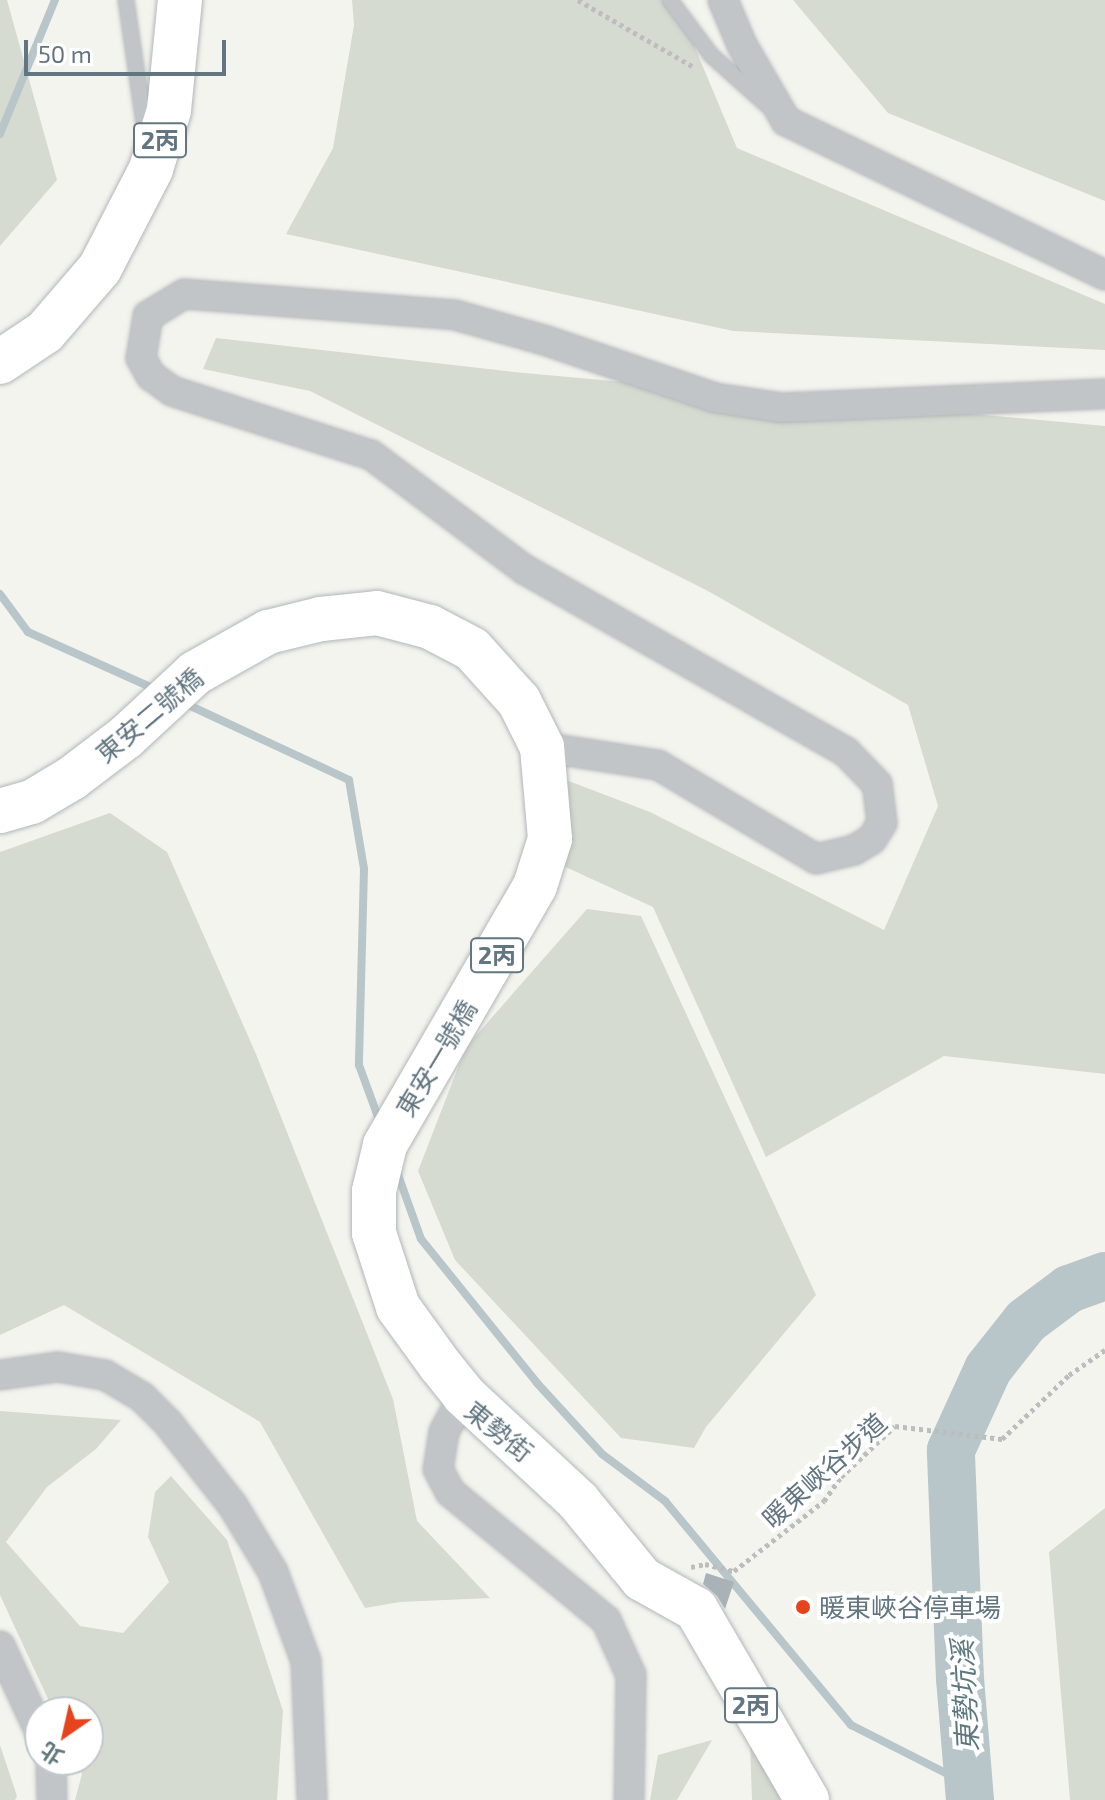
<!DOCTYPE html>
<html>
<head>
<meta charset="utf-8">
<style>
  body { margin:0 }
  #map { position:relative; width:1105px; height:1800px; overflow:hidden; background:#f4f4ef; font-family:"Exo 2","Noto Sans TC",sans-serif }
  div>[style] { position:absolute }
  .green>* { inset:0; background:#d5dbd0 }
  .stream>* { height:8px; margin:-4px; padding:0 4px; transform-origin:4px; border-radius:4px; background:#b8c6c9 }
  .river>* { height:48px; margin:-24px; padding:0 24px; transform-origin:24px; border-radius:24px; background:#b8c6c9 }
  .building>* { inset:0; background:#a9b2b6 }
  .path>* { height:5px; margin-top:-2.5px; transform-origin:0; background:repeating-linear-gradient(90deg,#bbbdbf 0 4px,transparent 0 8px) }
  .roads { filter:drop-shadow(0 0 2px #b2b7ba) drop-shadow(0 0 2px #b2b7ba) }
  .service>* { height:14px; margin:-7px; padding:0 7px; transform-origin:7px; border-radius:7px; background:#c1c5c8 }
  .minor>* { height:28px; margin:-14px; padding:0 14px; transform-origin:14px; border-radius:14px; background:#c1c5c8 }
  .primary>* { height:44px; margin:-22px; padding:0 22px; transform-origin:22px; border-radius:22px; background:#fff }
  .dots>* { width:22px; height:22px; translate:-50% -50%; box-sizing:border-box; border:4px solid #fff; border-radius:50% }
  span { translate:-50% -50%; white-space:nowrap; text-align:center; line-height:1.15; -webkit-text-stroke:8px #fff; paint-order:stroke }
  .shield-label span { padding:2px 6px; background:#fff; border:2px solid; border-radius:6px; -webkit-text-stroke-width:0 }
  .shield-label { font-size:24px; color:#627581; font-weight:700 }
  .street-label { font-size:26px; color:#627581 }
  .poi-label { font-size:26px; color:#627581 }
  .left { translate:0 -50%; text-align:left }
  .water-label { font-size:28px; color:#5d777f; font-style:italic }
  .north { position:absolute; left:24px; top:1696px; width:80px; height:80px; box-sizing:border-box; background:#fff; border:2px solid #c0c8cd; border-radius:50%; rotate:214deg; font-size:22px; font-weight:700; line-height:32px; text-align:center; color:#627581 }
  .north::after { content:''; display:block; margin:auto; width:28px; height:36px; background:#e7431c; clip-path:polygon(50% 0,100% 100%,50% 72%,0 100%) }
  .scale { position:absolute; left:24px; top:40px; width:202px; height:36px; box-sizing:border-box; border:4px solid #627581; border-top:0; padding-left:10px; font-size:24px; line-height:28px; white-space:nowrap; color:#627581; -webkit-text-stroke:6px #fff; paint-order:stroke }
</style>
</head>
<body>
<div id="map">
  <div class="green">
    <div style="clip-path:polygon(0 0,7px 0,57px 180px,0 246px)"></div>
    <div style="clip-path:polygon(352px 0,675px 0,737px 148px,1105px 304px,1105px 350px,733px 331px,286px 234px,333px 148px,354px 25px)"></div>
    <div style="clip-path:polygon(793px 0,1105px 0,1105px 201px,888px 113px)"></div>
    <div style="clip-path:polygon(216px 338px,514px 372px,1105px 426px,1105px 1074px,944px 1056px,766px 1157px,653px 907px,526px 849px,553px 775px,650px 812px,884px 930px,938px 806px,908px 705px,708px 591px,310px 391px,203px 369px)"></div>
    <div style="clip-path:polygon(110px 813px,167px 852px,256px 1054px,393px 1399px,417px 1521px,490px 1598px,400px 1602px,365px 1608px,260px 1422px,64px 1305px,0 1335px,0 852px)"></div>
    <div style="clip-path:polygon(587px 909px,641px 916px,816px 1295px,706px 1427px,694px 1448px,621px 1438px,455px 1260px,418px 1171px,466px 1047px)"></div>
    <div style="clip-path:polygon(0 1411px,121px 1420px,96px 1449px,47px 1487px,6px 1542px,80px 1626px,123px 1633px,169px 1582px,148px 1537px,155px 1492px,171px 1476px,227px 1540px,283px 1711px,277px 1800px,75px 1800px,82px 1774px,75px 1760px,88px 1760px,88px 1712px,54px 1712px,0 1595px)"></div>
    <div style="clip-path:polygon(1105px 1508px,1105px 1800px,1070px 1800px,1049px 1552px)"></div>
    <div style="clip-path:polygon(712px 1740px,677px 1800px,650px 1800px,658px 1755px)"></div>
    <div style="clip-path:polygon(750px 1744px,782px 1800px,752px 1800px)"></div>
    <div style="clip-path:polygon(0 1745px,17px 1796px,15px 1800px,0 1800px)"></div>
  </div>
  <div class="stream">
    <div style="left:0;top:134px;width:145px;rotate:-67.7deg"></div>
    <div style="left:0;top:594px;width:47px;rotate:53.6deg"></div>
    <div style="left:28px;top:632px;width:139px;rotate:24.2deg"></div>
    <div style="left:182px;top:702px;width:184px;rotate:25deg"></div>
    <div style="left:349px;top:780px;width:90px;rotate:80.4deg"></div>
    <div style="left:364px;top:869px;width:196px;rotate:91.5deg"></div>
    <div style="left:359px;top:1065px;width:64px;rotate:69.9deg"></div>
    <div style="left:397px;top:1172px;width:71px;rotate:70.3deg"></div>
    <div style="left:421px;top:1239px;width:185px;rotate:51.1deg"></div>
    <div style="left:537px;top:1383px;width:96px;rotate:47.5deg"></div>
    <div style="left:602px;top:1454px;width:79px;rotate:36.7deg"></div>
    <div style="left:665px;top:1501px;width:291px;rotate:50.3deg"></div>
    <div style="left:851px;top:1725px;width:135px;rotate:26.9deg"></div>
  </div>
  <div class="river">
    <div style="left:970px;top:1800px;width:121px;rotate:-94.7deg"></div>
    <div style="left:960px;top:1679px;width:229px;rotate:-92.3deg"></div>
    <div style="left:951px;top:1450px;width:89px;rotate:-65.4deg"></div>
    <div style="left:988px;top:1369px;width:61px;rotate:-51.6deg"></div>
    <div style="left:1026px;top:1321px;width:54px;rotate:-36.7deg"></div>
    <div style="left:1069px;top:1289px;width:38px;rotate:-20deg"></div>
  </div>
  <div class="building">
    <div style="clip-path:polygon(706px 1573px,734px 1582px,725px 1609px,717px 1596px,703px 1584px)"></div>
  </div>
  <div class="path">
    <div style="left:578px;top:0;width:132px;rotate:30.1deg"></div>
    <div style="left:691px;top:1567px;width:14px;rotate:-12deg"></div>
    <div style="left:705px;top:1564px;width:30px;rotate:14deg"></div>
    <div style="left:734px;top:1571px;width:114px;rotate:-37.9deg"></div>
    <div style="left:824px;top:1501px;width:29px;rotate:-55deg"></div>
    <div style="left:841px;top:1477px;width:74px;rotate:-43.4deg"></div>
    <div style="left:895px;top:1426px;width:108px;rotate:6.9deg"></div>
    <div style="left:1002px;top:1439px;width:93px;rotate:-43.7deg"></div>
    <div style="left:1069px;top:1375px;width:44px;rotate:-34.8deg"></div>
  </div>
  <div class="roads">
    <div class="service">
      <div style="left:126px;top:0;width:138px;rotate:81.7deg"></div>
      <div style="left:670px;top:0;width:69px;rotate:53.3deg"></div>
      <div style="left:711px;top:55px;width:75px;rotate:41.8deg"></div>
    </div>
    <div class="minor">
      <div style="left:723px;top:0;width:49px;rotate:67.1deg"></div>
      <div style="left:742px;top:45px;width:88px;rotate:59.9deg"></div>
      <div style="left:786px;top:121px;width:354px;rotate:25.8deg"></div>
      <div style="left:542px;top:747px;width:117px;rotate:8.8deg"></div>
      <div style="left:658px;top:765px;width:184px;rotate:30.7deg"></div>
      <div style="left:816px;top:859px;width:39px;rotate:-13deg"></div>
      <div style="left:854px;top:850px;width:21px;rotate:-31deg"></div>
      <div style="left:872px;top:839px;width:19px;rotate:-58deg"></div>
      <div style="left:882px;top:823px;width:39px;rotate:-97deg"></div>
      <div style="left:877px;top:784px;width:45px;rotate:-134.1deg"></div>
      <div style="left:846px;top:752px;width:369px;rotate:-150.4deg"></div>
      <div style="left:525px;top:570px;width:192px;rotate:-143.2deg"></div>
      <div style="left:371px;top:455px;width:209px;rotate:-162.2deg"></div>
      <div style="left:172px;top:391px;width:26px;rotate:-144deg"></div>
      <div style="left:151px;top:376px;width:21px;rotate:-119deg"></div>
      <div style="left:141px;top:358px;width:43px;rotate:-80.5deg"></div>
      <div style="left:148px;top:316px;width:42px;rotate:-31.4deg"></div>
      <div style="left:184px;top:294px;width:272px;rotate:4.4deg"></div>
      <div style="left:455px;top:315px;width:92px;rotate:15.7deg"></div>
      <div style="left:544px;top:340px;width:181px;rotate:18.7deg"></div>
      <div style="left:715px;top:398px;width:69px;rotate:8.4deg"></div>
      <div style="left:783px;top:408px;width:322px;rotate:-2.5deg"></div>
      <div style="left:0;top:1375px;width:59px;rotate:-7.9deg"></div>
      <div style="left:58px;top:1367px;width:48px;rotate:9.7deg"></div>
      <div style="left:105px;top:1375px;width:43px;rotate:30.7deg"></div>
      <div style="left:142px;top:1397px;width:37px;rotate:45deg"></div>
      <div style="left:168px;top:1423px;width:105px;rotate:51.9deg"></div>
      <div style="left:233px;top:1506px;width:77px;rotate:58.8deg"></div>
      <div style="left:273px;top:1572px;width:95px;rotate:69.7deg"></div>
      <div style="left:306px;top:1661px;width:139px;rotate:87.5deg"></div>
      <div style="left:464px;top:1395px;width:42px;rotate:118.4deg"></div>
      <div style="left:444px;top:1432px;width:37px;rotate:99deg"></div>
      <div style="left:438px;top:1469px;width:26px;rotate:62deg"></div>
      <div style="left:450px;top:1492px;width:202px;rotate:39.4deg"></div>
      <div style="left:606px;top:1620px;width:60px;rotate:65.6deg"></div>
      <div style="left:631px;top:1675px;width:125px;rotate:90.9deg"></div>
      <div style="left:0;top:1646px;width:95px;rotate:65.1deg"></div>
      <div style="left:51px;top:1760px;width:40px;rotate:88.6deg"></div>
    </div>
    <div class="primary">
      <div style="left:0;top:362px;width:54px;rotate:-33.7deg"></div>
      <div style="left:45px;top:332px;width:84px;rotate:-49.3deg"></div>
      <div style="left:100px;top:268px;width:111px;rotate:-62.7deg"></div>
      <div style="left:151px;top:169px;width:62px;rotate:-73deg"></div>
      <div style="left:169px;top:110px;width:111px;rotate:-84.3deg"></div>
      <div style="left:0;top:811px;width:33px;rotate:-16deg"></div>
      <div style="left:32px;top:802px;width:47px;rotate:-31deg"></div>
      <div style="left:72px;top:778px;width:68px;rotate:-37.2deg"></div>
      <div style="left:126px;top:737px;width:94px;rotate:-42.8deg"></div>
      <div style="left:195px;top:673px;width:84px;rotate:-29.3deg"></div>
      <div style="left:268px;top:632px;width:55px;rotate:-13.8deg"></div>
      <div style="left:321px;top:619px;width:56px;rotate:-6.1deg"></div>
      <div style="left:377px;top:613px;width:55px;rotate:14.8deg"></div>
      <div style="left:430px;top:627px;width:47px;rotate:27.6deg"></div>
      <div style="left:472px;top:649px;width:70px;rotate:47.9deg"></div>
      <div style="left:519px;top:701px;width:51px;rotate:63.4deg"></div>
      <div style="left:542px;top:747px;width:92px;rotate:85deg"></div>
      <div style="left:550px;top:839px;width:49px;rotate:107.7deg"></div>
      <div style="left:535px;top:886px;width:299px;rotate:120.1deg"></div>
      <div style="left:385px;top:1145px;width:47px;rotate:103.4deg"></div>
      <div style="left:374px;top:1191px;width:42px;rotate:90deg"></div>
      <div style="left:374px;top:1233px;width:78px;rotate:72deg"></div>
      <div style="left:398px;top:1307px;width:72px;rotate:54.1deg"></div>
      <div style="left:440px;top:1365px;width:38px;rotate:51deg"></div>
      <div style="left:464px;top:1395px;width:156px;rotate:42.9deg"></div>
      <div style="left:578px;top:1501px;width:101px;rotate:50.6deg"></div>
      <div style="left:642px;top:1579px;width:62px;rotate:29.1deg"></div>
      <div style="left:696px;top:1609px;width:221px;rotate:59.8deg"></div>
    </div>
  </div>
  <div class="dots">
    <div style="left:803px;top:1607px;background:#e7431c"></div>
  </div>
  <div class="shield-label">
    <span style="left:160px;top:140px">2丙</span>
    <span style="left:497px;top:955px">2丙</span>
    <span style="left:751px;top:1705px">2丙</span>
  </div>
  <div class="street-label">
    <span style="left:149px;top:715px;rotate:-40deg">東安二號橋</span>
    <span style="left:436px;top:1058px;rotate:-59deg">東安一號橋</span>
    <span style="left:499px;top:1431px;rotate:39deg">東勢街</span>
    <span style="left:824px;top:1470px;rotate:-42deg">暖東峽谷步道</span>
  </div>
  <div class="poi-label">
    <span class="left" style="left:819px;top:1607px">暖東峽谷停車場</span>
  </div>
  <div class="water-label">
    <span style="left:964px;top:1696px;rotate:-93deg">東勢坑溪</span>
  </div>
  <div class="north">北</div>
  <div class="scale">50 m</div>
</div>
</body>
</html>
